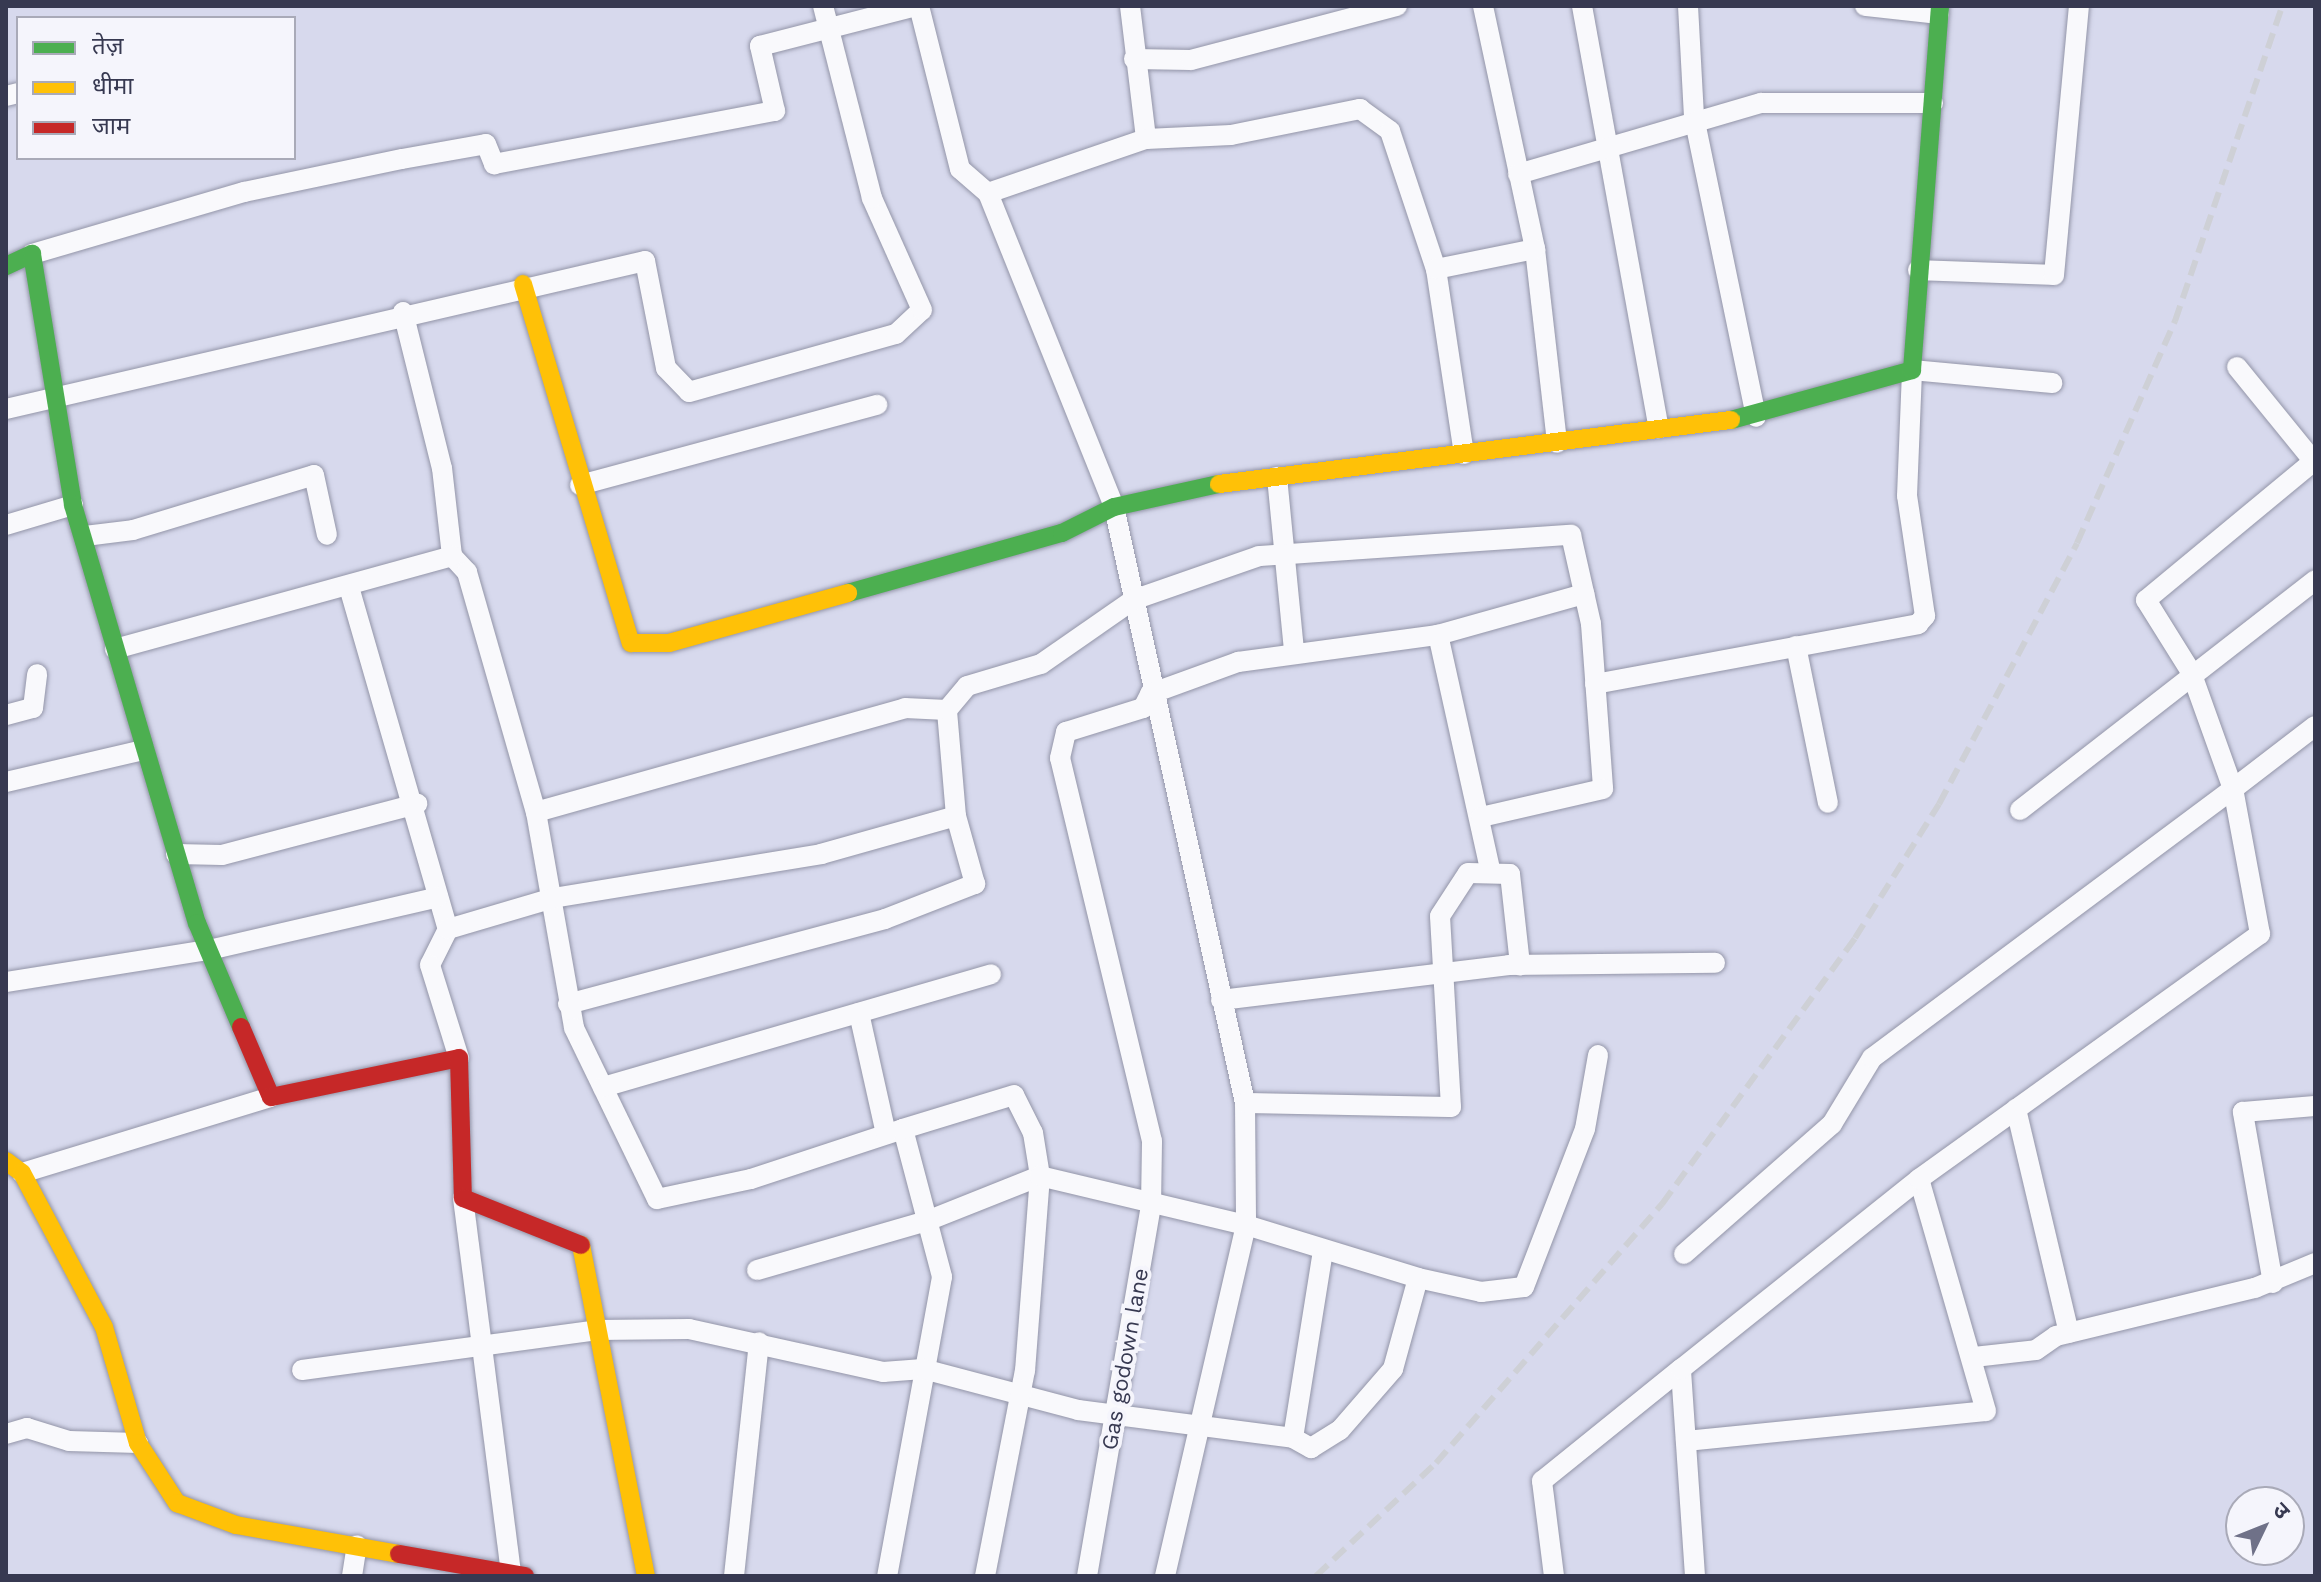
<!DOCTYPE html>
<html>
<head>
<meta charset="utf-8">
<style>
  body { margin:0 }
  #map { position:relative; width:2321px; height:1582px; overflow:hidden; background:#d7d9ed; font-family:"Work Sans","Noto Sans Devanagari",sans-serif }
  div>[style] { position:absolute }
  .roads { filter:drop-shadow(0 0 2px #9395a8) drop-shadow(0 0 2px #9395a8) }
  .street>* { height:20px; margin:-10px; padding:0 10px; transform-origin:10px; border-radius:10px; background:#f9f9fc }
  .fast>* { height:18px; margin:-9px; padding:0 9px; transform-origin:9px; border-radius:9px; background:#4caf50 }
  .slow>* { height:18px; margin:-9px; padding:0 9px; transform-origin:9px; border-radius:9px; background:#ffc107 }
  .jam>* { height:18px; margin:-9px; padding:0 9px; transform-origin:9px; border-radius:9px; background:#c62828 }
  .rail>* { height:6px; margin-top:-3px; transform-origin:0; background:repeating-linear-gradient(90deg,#ced0d6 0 16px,transparent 0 24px) }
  span { translate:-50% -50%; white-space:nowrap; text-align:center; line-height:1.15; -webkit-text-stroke:8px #f5f5fc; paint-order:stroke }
  .street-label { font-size:22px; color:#373951 }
  .frame { position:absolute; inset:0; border:8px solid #373951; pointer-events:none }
  .legend { position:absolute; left:16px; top:16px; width:280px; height:144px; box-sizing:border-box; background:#f5f5fc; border:2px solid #a9aab8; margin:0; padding:10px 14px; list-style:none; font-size:24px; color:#373951 }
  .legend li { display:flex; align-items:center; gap:16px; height:40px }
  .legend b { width:40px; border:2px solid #a9aab8 }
  .north { position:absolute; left:2225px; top:1486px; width:80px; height:80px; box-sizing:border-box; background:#f5f5fc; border:2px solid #a9aab8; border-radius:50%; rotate:47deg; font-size:22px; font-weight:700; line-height:32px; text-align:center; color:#373951 }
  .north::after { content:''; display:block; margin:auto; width:28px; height:36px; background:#6f7188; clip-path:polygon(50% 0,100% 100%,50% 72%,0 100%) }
</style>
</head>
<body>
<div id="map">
  <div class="roads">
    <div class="street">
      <div style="left:919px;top:6px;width:168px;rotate:75.9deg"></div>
      <div style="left:960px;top:169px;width:37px;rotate:41deg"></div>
      <div style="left:988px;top:193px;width:338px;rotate:68.1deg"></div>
      <div style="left:1114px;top:507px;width:610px;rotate:77.6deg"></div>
      <div style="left:1245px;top:1103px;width:122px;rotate:89.5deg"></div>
      <div style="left:1246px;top:1225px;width:360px;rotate:103deg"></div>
      <div style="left:1130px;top:6px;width:134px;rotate:83.1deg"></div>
      <div style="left:1483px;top:6px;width:249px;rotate:77.9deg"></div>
      <div style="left:1535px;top:249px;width:195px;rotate:83.5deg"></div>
      <div style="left:1582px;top:6px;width:429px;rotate:79.7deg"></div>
      <div style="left:1688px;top:6px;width:111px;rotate:86.9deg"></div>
      <div style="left:1694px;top:117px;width:306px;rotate:78.3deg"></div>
      <div style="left:1865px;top:6px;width:74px;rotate:6.2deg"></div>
      <div style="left:1134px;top:59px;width:57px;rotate:1deg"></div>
      <div style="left:1191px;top:60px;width:213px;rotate:-14.7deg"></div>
      <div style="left:6px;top:96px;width:12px;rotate:-14deg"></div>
      <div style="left:1518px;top:174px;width:253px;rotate:-16.3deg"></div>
      <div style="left:1761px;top:103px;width:172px"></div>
      <div style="left:988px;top:193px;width:167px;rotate:-18.9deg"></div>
      <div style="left:1146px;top:139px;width:85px;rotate:-2.7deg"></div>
      <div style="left:1231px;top:135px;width:132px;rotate:-11.4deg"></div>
      <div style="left:1360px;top:109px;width:37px;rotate:36deg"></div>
      <div style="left:1390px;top:131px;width:145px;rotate:71.6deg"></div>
      <div style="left:1436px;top:269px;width:187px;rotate:81.4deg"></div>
      <div style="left:32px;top:254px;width:221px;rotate:-16.3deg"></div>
      <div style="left:244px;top:192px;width:161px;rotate:-11.8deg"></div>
      <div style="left:402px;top:159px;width:85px;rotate:-10.1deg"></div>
      <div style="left:486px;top:144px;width:22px;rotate:68deg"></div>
      <div style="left:494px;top:164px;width:286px;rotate:-10.7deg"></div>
      <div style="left:775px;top:111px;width:67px;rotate:-103deg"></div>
      <div style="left:760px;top:46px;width:161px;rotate:-14.4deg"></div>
      <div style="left:1436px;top:269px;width:101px;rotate:-11.4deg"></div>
      <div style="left:1918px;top:270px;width:136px;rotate:2.1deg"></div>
      <div style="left:2054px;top:275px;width:270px;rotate:-84.7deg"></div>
      <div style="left:403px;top:312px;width:161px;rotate:76deg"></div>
      <div style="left:442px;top:468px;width:89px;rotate:83.5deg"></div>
      <div style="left:452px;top:556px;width:22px;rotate:47deg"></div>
      <div style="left:467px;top:572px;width:250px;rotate:74deg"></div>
      <div style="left:536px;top:812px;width:219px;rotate:80deg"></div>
      <div style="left:574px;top:1028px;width:190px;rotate:64.1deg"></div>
      <div style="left:657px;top:1199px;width:96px;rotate:-12deg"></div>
      <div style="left:751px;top:1179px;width:160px;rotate:-18.2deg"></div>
      <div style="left:903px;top:1129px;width:153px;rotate:75.2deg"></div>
      <div style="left:942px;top:1277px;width:304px;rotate:100.4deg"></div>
      <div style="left:2237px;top:367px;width:124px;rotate:50.9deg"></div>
      <div style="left:6px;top:409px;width:656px;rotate:-13.04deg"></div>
      <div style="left:645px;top:261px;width:109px;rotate:78.9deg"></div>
      <div style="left:666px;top:368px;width:33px;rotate:46deg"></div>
      <div style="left:689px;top:392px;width:215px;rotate:-15.7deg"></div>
      <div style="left:896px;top:334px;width:35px;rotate:-43deg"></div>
      <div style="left:922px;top:310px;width:123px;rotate:-114.1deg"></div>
      <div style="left:872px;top:198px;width:198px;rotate:-104.3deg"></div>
      <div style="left:1277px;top:477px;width:175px;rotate:84.4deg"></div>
      <div style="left:580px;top:485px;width:308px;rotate:-15.1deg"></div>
      <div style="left:6px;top:525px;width:70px;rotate:-16.6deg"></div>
      <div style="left:85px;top:536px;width:48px;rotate:-7.1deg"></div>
      <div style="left:133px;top:530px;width:189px;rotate:-16.9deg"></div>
      <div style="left:314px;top:475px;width:61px;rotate:77.8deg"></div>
      <div style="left:349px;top:587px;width:356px;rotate:73.9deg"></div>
      <div style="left:448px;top:929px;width:40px;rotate:116.6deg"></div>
      <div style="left:430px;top:965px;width:97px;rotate:72.7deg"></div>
      <div style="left:1796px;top:646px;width:160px;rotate:78.5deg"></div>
      <div style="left:115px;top:649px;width:350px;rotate:-15.4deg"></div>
      <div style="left:1595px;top:684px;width:329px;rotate:-10.5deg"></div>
      <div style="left:1918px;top:624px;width:11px;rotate:-49deg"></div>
      <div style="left:1925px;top:616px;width:121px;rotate:-98.5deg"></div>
      <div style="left:1907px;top:496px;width:126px;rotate:-87.7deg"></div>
      <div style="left:1912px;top:370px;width:141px;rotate:5.3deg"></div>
      <div style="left:6px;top:715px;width:28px;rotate:-15deg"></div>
      <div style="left:33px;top:708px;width:34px;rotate:-83deg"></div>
      <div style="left:6px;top:782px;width:142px;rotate:-13.1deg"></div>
      <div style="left:2020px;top:810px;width:374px;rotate:-37.9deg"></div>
      <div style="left:536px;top:812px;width:383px;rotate:-15.7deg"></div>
      <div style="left:905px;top:708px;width:42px;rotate:2.7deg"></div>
      <div style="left:176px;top:854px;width:46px;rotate:1.2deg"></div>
      <div style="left:222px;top:855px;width:202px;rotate:-14.7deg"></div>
      <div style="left:1490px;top:869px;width:240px;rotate:-102.5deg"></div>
      <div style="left:1438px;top:635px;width:152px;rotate:-15.7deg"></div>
      <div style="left:448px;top:929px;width:109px;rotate:-16.4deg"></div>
      <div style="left:553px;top:898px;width:272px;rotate:-9.3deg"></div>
      <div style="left:821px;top:854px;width:140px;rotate:-15.7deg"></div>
      <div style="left:6px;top:982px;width:206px;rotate:-9deg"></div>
      <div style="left:209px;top:950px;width:235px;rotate:-13deg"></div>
      <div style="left:1221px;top:1000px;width:290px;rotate:-6.9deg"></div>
      <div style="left:1509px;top:965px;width:206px;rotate:-0.6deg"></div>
      <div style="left:568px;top:1004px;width:328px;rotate:-15deg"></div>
      <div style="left:885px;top:919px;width:97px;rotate:-21.3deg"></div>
      <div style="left:975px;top:884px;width:71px;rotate:-105.6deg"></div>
      <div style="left:956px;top:816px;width:106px;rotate:-94.9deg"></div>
      <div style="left:947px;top:710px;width:31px;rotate:-50deg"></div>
      <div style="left:967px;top:686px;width:77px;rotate:-16.6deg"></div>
      <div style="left:1041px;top:664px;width:112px;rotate:-34.8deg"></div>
      <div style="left:1133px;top:600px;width:133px;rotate:-19.2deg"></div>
      <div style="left:1259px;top:556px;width:313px;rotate:-3.9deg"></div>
      <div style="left:1571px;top:535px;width:91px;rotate:77.3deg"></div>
      <div style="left:1591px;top:624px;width:165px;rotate:85.8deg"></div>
      <div style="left:1603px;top:789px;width:125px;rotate:167.1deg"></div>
      <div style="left:859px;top:1013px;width:124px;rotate:77.4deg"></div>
      <div style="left:603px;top:1087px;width:404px;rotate:-16.2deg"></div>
      <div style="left:1245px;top:1103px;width:206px;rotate:1.1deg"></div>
      <div style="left:1451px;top:1107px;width:191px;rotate:-93.3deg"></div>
      <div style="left:1440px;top:916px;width:51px;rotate:-56.9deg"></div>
      <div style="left:1468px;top:873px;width:42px;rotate:1.4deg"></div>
      <div style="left:1510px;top:874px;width:92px;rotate:83.7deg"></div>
      <div style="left:2016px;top:1109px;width:230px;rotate:76.7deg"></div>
      <div style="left:22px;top:1173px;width:260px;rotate:-17deg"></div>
      <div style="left:463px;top:1198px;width:377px;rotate:82.7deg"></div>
      <div style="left:1684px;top:1254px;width:197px;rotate:-41.3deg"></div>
      <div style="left:1832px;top:1124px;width:77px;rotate:-58.8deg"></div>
      <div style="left:1872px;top:1058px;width:450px;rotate:-36.7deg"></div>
      <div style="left:2233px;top:789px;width:124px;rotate:-109.7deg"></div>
      <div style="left:2191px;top:672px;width:85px;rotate:-122deg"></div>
      <div style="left:2146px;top:600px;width:219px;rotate:-39.6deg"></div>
      <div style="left:757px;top:1270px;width:177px;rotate:-16.1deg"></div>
      <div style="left:927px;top:1221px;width:122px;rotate:-21.7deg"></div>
      <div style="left:1040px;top:1176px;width:44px;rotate:-99.2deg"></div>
      <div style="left:1033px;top:1133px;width:42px;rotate:-116.6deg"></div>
      <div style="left:1014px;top:1095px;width:116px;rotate:163deg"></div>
      <div style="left:2273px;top:1283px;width:174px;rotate:-100deg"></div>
      <div style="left:2243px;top:1112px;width:72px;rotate:-4.8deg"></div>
      <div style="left:1974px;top:1357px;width:62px;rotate:-6.4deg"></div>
      <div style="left:2036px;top:1350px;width:24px;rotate:-35deg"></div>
      <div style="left:2056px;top:1336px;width:205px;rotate:-13.6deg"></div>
      <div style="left:2255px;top:1288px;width:65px;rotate:-22.6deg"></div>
      <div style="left:302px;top:1370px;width:298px;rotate:-7.7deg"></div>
      <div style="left:597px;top:1330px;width:92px;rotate:-0.6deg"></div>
      <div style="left:689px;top:1329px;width:199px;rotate:12.5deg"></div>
      <div style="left:883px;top:1372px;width:40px;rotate:-4.3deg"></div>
      <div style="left:923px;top:1369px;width:160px;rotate:14.8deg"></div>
      <div style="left:1078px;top:1410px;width:217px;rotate:7.4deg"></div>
      <div style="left:1293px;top:1438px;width:21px;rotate:29deg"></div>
      <div style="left:1311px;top:1448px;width:34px;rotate:-32deg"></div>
      <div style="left:1340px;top:1430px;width:81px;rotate:-49deg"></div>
      <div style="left:1393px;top:1369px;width:94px;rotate:-74.6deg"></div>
      <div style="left:6px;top:1434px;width:22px;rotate:-16deg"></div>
      <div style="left:27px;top:1428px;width:44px;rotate:17.2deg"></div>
      <div style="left:69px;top:1441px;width:69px;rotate:1.7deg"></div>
      <div style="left:1293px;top:1438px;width:189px;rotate:-80.9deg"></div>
      <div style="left:1686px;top:1441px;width:301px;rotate:-5.7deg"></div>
      <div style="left:1986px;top:1411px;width:241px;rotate:-106.1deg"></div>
      <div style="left:352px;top:1576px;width:31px;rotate:-81deg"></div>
      <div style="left:734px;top:1576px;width:235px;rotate:-83.9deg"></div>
      <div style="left:985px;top:1576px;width:209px;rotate:-79deg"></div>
      <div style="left:1025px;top:1371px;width:196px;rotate:-85.6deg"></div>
      <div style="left:1040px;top:1176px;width:212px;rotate:13.4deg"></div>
      <div style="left:1246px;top:1225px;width:180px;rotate:17.1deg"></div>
      <div style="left:1418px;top:1278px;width:65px;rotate:12.5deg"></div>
      <div style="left:1481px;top:1292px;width:43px;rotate:-6.6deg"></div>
      <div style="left:1524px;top:1287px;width:169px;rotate:-68.9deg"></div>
      <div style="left:1585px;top:1129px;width:75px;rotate:-80deg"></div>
      <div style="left:1087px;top:1576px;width:375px;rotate:-80.2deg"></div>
      <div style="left:1151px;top:1206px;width:65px;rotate:-89.1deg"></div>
      <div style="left:1152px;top:1141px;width:394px;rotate:-103.5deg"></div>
      <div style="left:1060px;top:758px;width:27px;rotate:-77deg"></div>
      <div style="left:1066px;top:732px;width:81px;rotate:-17.3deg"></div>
      <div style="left:1143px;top:708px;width:16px;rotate:-63deg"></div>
      <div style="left:1150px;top:694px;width:94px;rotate:-20deg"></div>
      <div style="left:1238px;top:662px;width:202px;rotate:-7.7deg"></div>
      <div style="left:1554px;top:1576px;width:96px;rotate:-97.2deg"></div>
      <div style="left:1542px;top:1481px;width:179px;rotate:-38.9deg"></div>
      <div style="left:1695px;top:1576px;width:207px;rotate:-93.9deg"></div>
      <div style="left:1681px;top:1369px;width:305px;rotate:-38.6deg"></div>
      <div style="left:1919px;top:1179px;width:420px;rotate:-35.7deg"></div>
      <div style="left:2260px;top:934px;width:147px;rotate:-100.5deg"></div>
      <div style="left:2233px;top:789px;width:103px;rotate:-37.5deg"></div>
    </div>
    <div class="fast">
      <div style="left:6px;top:266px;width:29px;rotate:-25deg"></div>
      <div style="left:32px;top:254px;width:254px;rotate:80.7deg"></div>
      <div style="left:73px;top:505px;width:436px;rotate:73.5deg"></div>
      <div style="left:197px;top:923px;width:113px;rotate:67.1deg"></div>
      <div style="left:1731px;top:420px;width:188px;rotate:-15.4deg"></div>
      <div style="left:1912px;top:370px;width:365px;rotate:-85.6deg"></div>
      <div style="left:848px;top:593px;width:222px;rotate:-15.7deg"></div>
      <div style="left:1062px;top:533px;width:58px;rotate:-26.6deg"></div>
      <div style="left:1114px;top:507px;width:107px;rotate:-12.4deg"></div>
    </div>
    <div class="slow">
      <div style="left:523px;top:284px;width:375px;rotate:73.3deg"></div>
      <div style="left:631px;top:643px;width:38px"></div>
      <div style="left:669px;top:643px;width:186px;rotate:-15.6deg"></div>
      <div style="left:1219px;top:484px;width:516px;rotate:-7.13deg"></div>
      <div style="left:6px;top:1161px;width:20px;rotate:37deg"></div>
      <div style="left:22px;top:1173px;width:174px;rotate:62deg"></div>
      <div style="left:104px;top:1327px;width:121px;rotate:73.7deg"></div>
      <div style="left:138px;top:1443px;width:72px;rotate:57deg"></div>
      <div style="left:177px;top:1503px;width:63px;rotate:20.4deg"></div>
      <div style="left:236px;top:1525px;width:166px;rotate:10.1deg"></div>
      <div style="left:581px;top:1245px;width:337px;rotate:78.9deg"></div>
    </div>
    <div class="jam">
      <div style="left:241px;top:1027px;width:76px;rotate:66.8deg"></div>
      <div style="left:271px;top:1097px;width:192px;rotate:-11.7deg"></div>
      <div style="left:459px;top:1058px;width:140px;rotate:88.4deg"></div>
      <div style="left:463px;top:1198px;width:127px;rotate:21.7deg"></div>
      <div style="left:399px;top:1554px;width:128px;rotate:9.9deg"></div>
    </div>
  </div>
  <div class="rail">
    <div style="left:1316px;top:1576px;width:165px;rotate:-43.3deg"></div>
    <div style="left:1436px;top:1463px;width:344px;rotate:-48.9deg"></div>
    <div style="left:1662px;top:1204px;width:329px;rotate:-54deg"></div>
    <div style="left:1855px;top:938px;width:158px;rotate:-57.9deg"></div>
    <div style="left:1939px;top:804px;width:295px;rotate:-62.1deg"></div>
    <div style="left:2077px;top:543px;width:243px;rotate:-66.2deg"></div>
    <div style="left:2175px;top:321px;width:333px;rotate:-71.2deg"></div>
  </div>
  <div class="street-label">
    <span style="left:1125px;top:1359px;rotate:-80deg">Gas godown lane</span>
  </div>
  <div class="frame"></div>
  <ul class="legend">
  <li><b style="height:10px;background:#4caf50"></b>तेज़</li>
  <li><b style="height:10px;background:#ffc107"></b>धीमा</li>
  <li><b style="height:10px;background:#c62828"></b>जाम</li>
  </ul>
  <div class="north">उ</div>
</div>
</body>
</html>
